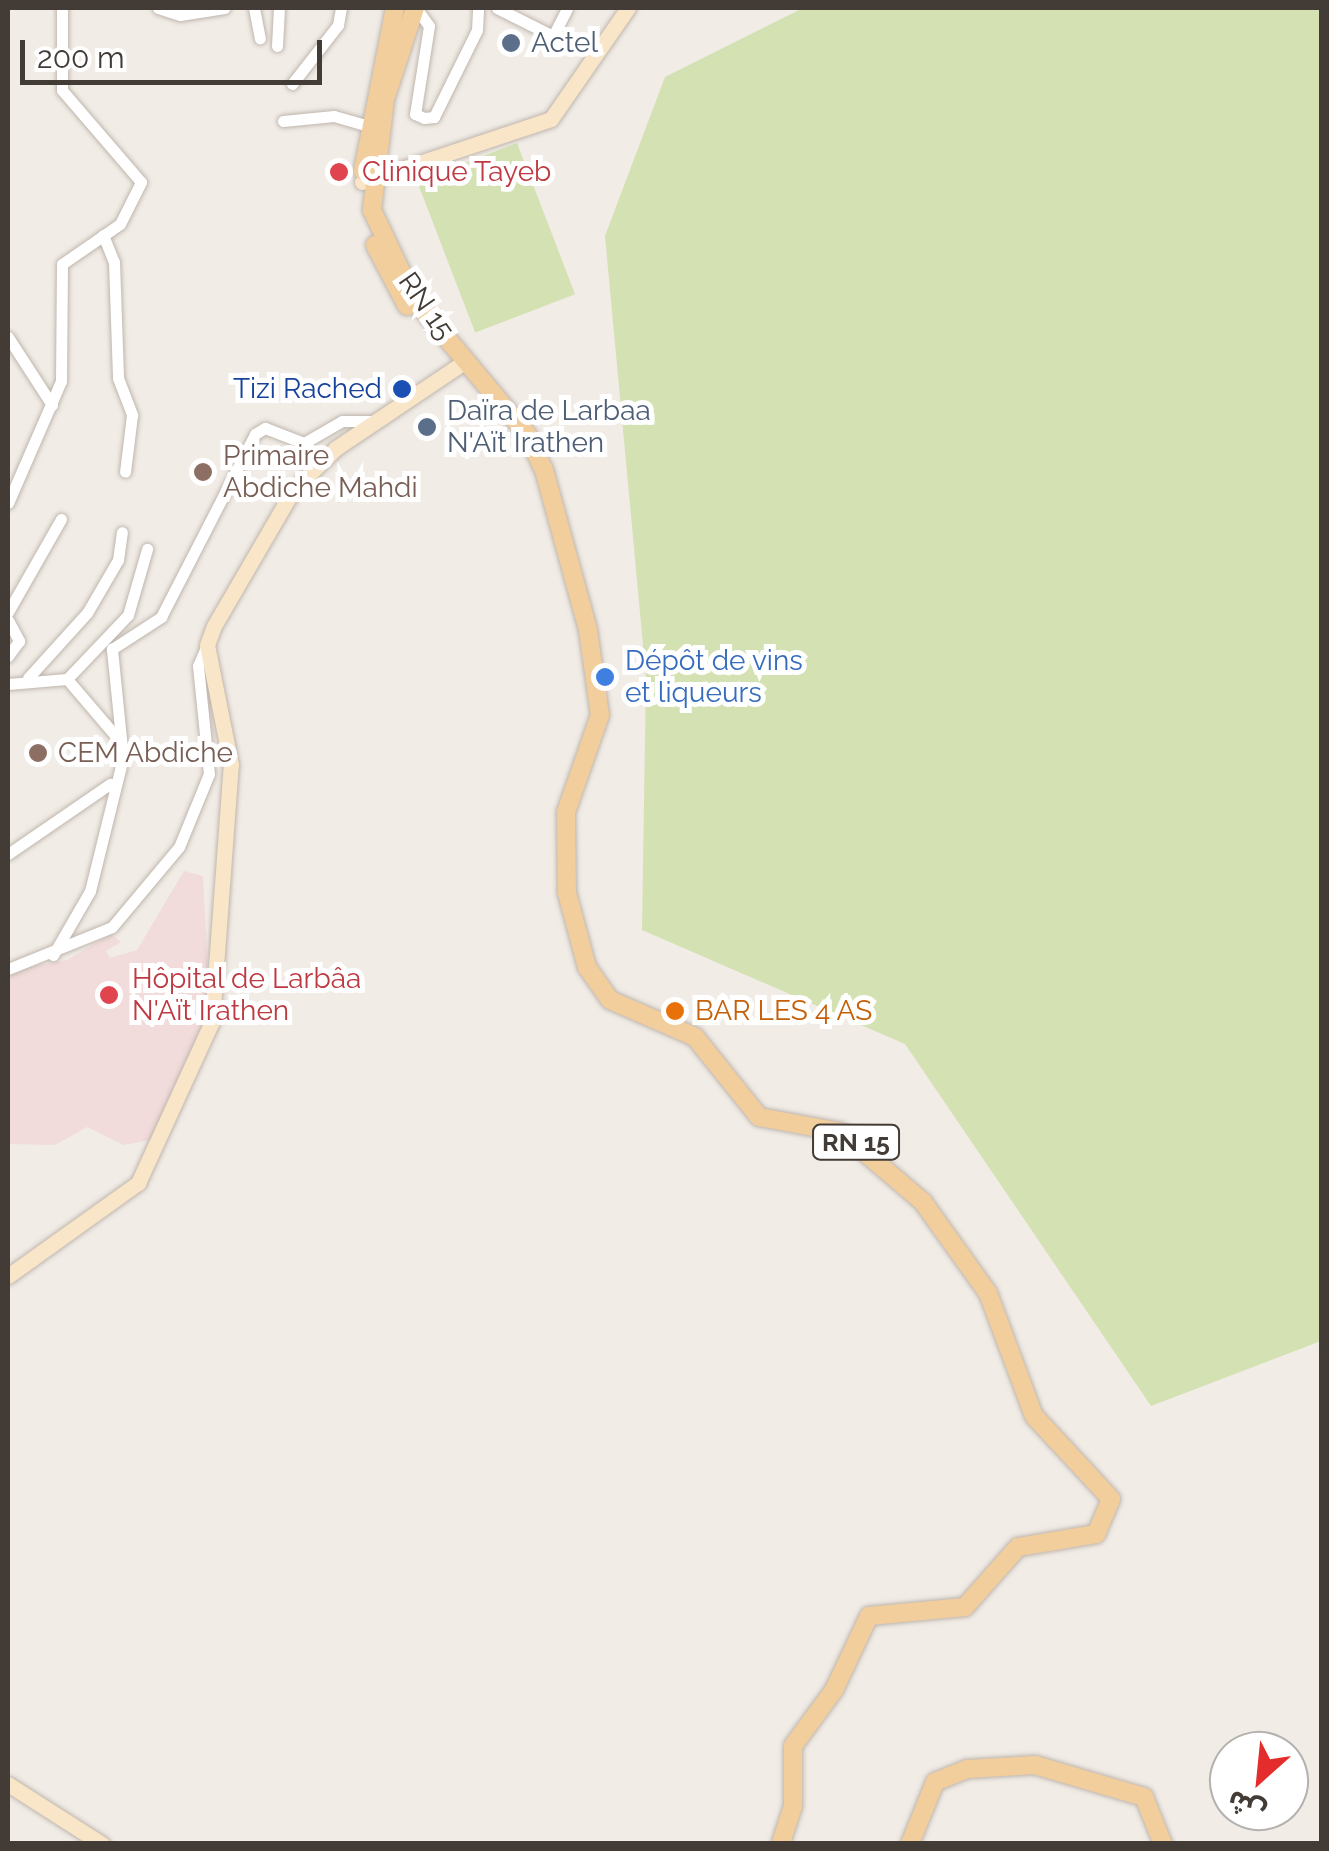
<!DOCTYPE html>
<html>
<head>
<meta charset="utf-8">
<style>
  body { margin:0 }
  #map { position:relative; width:1329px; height:1851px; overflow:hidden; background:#f1ece6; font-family:Raleway,"Noto Sans Arabic",sans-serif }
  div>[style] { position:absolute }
  .medical>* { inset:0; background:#f1dbdb }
  .green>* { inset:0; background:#d3e1b3; transform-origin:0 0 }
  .roads { filter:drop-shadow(0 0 2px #bfb6ad) drop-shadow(0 0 2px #bfb6ad) }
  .street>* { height:11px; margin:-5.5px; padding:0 5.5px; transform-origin:5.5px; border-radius:5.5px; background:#fff }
  .secondary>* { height:15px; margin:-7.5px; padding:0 7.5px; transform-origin:7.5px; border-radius:7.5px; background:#f9e6c9 }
  .primary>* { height:18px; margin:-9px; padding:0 9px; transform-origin:9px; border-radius:9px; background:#f3ce9d }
  .dots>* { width:28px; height:28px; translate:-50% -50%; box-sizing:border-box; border:5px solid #fff; border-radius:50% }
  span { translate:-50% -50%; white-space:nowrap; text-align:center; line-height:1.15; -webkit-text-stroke:10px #fff; paint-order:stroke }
  .shield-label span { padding:2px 8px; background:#fff; border:2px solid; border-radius:8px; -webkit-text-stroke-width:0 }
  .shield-label { font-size:25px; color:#433c36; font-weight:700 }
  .service-label { font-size:28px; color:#4e5e75 }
  .left { translate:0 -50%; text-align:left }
  .health-label { font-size:28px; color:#be3a42 }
  .street-label { font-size:28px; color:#433c36 }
  .transit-label { font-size:28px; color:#164399 }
  .right { translate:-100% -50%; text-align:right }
  .education-label { font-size:28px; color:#785e54 }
  .shop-label { font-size:28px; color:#366cbe }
  .food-label { font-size:28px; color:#c56008 }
  .frame { position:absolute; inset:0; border:10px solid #433c36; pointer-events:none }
  .north { position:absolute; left:1209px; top:1731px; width:100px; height:100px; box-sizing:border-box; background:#fff; border:2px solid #b4b1af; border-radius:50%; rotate:207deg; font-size:28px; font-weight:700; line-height:40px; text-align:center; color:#433c36 }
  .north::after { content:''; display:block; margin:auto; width:35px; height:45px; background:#e32c2b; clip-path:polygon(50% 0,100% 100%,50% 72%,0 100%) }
  .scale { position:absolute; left:20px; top:40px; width:302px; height:45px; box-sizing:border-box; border:5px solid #433c36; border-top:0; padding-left:12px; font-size:30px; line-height:35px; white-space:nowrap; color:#433c36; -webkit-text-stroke:8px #fff; paint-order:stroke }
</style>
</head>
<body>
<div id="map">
  <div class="medical">
    <div style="clip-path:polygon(184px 871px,203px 876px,210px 1012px,155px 1139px,124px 1145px,87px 1127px,55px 1145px,8px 1144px,8px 971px,67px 960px,111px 934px,121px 942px,106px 951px,110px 958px,137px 950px)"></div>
  </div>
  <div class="green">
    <div style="clip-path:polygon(803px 8px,1321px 8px,1321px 1341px,1151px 1406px,905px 1044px,642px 930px,646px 677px,605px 236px,665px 77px)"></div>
    <div style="left:517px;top:143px;width:162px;height:107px;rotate:69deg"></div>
  </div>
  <div class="roads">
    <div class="street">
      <div style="left:158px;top:8px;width:23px;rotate:18deg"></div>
      <div style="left:180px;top:15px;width:45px;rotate:-9deg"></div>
      <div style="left:254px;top:8px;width:31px;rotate:79deg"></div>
      <div style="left:416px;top:8px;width:22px;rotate:54deg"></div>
      <div style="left:429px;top:26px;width:89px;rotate:99deg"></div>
      <div style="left:415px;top:114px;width:10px;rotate:24deg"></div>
      <div style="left:424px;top:118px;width:10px;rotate:-6deg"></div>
      <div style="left:434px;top:117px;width:97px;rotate:-63.7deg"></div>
      <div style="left:477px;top:30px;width:22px;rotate:-87deg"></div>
      <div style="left:497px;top:8px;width:63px;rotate:26.6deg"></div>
      <div style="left:553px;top:36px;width:31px;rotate:-63deg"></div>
      <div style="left:277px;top:46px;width:38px;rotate:-87deg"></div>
      <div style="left:292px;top:84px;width:75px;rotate:-52.1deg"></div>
      <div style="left:338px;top:25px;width:17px;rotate:-80deg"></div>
      <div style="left:283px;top:121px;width:51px;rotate:-5.6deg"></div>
      <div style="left:334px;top:116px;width:33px;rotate:16deg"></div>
      <div style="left:103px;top:235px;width:29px;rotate:68deg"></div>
      <div style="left:114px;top:262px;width:116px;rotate:88deg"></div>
      <div style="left:118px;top:378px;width:40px;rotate:69deg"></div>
      <div style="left:132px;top:415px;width:57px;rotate:97deg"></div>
      <div style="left:8px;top:337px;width:81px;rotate:57.1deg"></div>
      <div style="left:8px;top:503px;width:133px;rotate:-66.5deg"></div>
      <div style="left:61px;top:381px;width:117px;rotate:-89.5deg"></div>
      <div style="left:62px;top:264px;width:70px;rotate:-34.6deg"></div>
      <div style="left:120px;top:224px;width:47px;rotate:-63.4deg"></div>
      <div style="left:141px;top:182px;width:121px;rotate:-130.7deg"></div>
      <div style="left:62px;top:90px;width:82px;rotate:-90deg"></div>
      <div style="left:8px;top:612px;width:107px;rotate:-60.3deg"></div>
      <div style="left:8px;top:620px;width:24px;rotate:62deg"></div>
      <div style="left:19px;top:641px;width:19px;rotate:126deg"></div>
      <div style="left:28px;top:678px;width:88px;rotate:-47.8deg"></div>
      <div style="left:87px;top:613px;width:61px;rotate:-59.7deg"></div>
      <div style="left:118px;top:560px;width:28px;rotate:-82deg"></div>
      <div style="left:67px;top:679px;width:88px;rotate:-46.4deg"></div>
      <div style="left:128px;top:615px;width:69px;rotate:-73.9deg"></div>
      <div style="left:8px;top:684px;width:59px;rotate:-4.8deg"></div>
      <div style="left:67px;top:679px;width:82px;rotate:49.5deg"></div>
      <div style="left:8px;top:854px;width:124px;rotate:-34.5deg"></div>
      <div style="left:53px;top:955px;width:74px;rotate:-60deg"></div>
      <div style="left:90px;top:891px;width:137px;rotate:-76.1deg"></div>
      <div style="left:123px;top:758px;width:110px;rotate:-95.8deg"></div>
      <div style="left:112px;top:649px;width:59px;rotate:-33.1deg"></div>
      <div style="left:161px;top:617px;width:206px;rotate:-62.8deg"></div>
      <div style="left:255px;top:434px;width:12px;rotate:-31deg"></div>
      <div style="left:265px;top:428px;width:42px;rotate:21deg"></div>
      <div style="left:304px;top:443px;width:44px;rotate:-30.1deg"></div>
      <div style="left:342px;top:421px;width:32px"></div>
      <div style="left:8px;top:969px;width:112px;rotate:-22deg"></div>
      <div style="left:112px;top:927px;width:104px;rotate:-50.1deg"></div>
      <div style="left:179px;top:847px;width:79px;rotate:-67.7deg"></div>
      <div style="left:209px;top:774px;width:109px;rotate:-95.8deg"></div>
      <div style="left:198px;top:666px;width:23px;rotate:-67deg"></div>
    </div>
    <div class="secondary">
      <div style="left:362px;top:182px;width:199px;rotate:-18.4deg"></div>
      <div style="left:551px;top:119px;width:135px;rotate:-55.3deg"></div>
      <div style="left:8px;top:1276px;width:160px;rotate:-35.6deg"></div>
      <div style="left:138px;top:1183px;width:178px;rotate:-65.4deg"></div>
      <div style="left:212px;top:1021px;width:257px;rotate:-85.8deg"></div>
      <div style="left:231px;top:765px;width:122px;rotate:-101.3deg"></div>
      <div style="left:207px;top:645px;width:20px;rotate:-70deg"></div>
      <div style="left:214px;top:626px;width:157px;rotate:-59.8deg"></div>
      <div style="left:293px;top:490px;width:60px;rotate:-44.3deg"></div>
      <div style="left:336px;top:448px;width:154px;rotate:-33.9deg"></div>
      <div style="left:8px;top:1784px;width:112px;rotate:32.6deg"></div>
    </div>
    <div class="primary">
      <div style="left:415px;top:8px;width:96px;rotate:108.2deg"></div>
      <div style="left:385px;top:99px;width:112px;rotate:96.7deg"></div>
      <div style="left:372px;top:210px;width:98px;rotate:64.7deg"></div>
      <div style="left:414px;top:299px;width:176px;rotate:50.1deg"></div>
      <div style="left:527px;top:434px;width:40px;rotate:65deg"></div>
      <div style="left:544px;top:470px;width:166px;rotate:74.6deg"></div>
      <div style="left:588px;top:630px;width:86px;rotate:82deg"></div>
      <div style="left:600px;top:715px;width:103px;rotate:109.3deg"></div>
      <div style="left:566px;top:812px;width:81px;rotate:89.3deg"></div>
      <div style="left:567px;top:893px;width:77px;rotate:74.9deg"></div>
      <div style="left:587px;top:967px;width:40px;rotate:55.1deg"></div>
      <div style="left:610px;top:1000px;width:93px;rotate:23.5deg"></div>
      <div style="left:695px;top:1037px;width:102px;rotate:51.3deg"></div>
      <div style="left:759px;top:1117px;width:83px;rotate:10.4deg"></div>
      <div style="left:841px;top:1132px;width:108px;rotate:40.5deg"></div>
      <div style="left:923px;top:1202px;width:112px;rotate:54.5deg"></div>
      <div style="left:988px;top:1293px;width:131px;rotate:69.5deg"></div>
      <div style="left:1034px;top:1416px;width:113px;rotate:47.1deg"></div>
      <div style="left:1111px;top:1499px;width:38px;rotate:113deg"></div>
      <div style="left:1096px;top:1534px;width:79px;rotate:170.5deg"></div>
      <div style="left:1018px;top:1547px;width:80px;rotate:131.5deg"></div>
      <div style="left:965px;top:1607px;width:96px;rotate:174.6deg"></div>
      <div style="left:869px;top:1616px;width:82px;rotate:115.3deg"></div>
      <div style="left:834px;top:1690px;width:69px;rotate:126.2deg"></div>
      <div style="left:793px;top:1746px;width:60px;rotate:90deg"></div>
      <div style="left:793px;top:1806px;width:40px;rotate:108deg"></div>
      <div style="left:363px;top:171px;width:166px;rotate:-78.9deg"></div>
      <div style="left:375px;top:245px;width:69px;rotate:62.3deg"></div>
      <div style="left:910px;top:1844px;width:67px;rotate:-68deg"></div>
      <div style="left:935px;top:1782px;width:35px;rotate:-22deg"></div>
      <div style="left:968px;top:1769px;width:67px;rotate:-3.4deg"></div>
      <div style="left:1035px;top:1765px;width:114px;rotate:16.4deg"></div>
      <div style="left:1144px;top:1797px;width:51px;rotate:68deg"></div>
    </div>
  </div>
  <div class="dots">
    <div style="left:511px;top:43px;background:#5c6f8a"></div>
    <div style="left:339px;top:172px;background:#e0444e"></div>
    <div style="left:402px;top:389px;background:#1a4fb4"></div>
    <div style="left:427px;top:427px;background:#5c6f8a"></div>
    <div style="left:203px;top:472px;background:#8d6e63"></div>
    <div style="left:605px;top:677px;background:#3f7fe0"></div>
    <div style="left:38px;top:753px;background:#8d6e63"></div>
    <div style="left:109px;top:995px;background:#e0444e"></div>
    <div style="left:675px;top:1011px;background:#e8710a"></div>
  </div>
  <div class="shield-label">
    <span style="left:856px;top:1142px">RN 15</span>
  </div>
  <div class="service-label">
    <span class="left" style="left:531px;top:43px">Actel</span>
    <span class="left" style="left:447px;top:427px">Daïra de Larbaa<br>N'Aït Irathen</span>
  </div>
  <div class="health-label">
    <span class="left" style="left:362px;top:172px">Clinique Tayeb</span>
    <span class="left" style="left:132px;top:995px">Hôpital de Larbâa<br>N'Aït Irathen</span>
  </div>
  <div class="street-label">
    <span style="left:426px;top:306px;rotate:55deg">RN 15</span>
  </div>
  <div class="transit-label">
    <span class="right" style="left:382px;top:389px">Tizi Rached</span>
  </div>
  <div class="education-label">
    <span class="left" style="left:223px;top:472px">Primaire<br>Abdiche Mahdi</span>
    <span class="left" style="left:58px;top:753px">CEM Abdiche</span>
  </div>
  <div class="shop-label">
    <span class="left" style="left:625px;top:677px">Dépôt de vins<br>et liqueurs</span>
  </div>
  <div class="food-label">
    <span class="left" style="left:695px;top:1011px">BAR LES 4 AS</span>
  </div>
  <div class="frame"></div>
  <div class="north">ش</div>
  <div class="scale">200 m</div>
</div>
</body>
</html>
